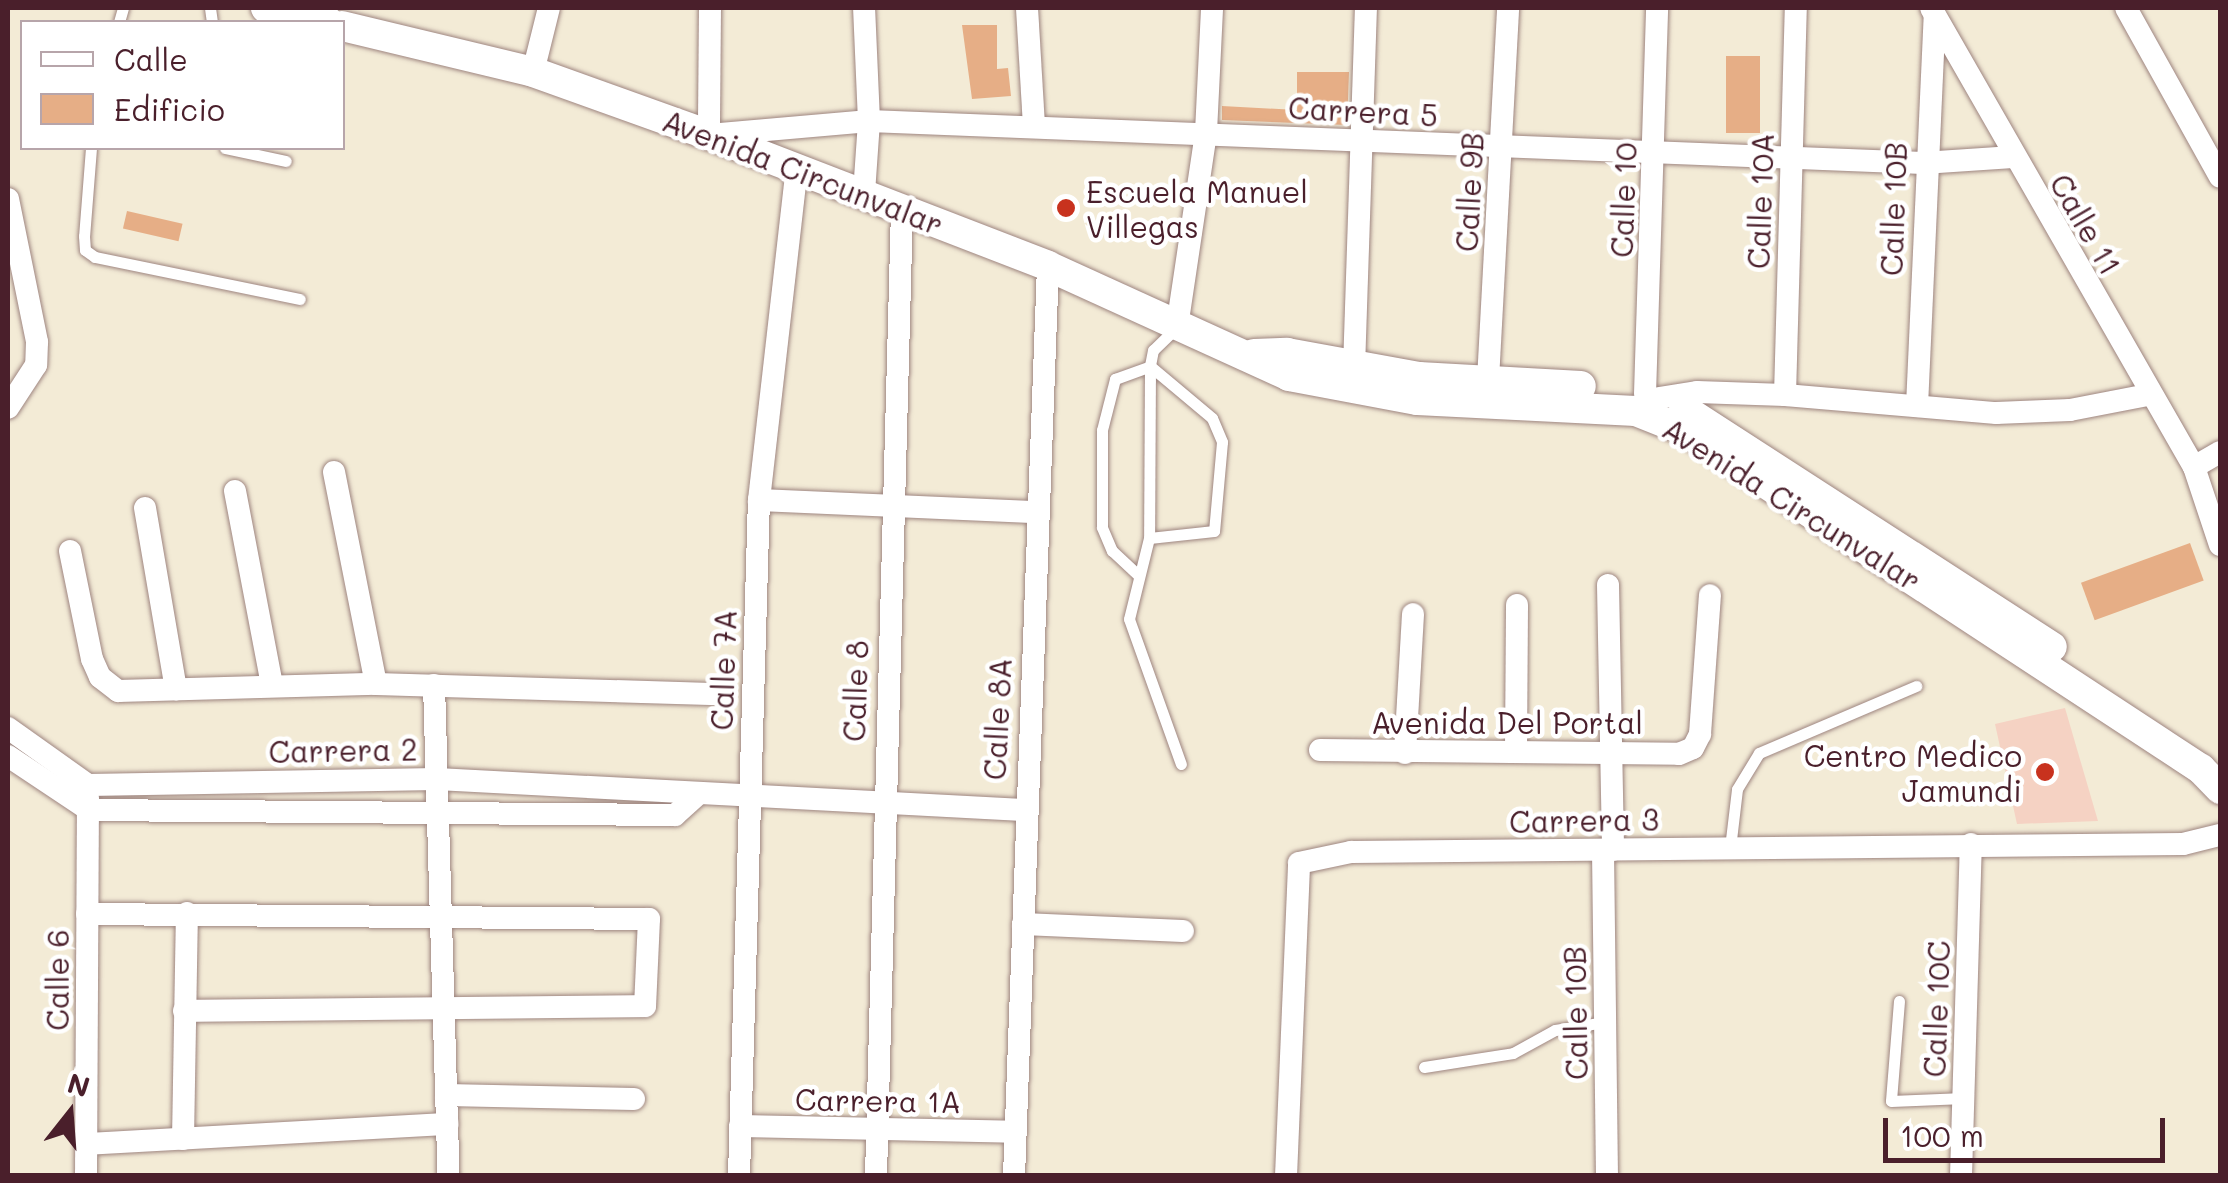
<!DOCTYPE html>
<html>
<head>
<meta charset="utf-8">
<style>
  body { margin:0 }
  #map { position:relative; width:2228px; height:1183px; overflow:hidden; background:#f3ebd6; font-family:Mali,sans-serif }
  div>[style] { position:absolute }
  .built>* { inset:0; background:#f5d2c3 }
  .building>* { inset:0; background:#e6ae86; transform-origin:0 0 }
  .roads { filter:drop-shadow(0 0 2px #9e8580) drop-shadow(0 0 2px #9e8580) }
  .service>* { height:11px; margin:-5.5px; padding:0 5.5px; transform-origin:5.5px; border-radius:5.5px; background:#fff }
  .minor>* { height:22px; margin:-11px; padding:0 11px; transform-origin:11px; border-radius:11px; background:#fff }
  .secondary>* { height:30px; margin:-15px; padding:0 15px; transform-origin:15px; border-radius:15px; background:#fff }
  .dots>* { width:28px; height:28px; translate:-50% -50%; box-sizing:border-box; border:5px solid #fff; border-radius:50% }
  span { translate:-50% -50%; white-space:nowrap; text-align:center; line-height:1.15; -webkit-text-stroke:9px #fff; paint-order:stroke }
  .street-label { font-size:30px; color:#4a1f2b }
  .poi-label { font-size:30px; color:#4a1f2b }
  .left { translate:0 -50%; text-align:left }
  .right { translate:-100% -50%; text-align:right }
  .frame { position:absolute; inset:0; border:10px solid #4a1f2b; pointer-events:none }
  .legend { position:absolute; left:20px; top:20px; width:325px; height:130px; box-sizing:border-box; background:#fff; border:2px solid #b7a5aa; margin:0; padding:12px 18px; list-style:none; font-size:30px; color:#4a1f2b }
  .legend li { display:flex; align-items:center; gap:20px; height:50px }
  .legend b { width:50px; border:2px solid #b7a5aa }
  .north { position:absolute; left:20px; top:1063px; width:100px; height:100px; -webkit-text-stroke:8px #fff; paint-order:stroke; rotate:17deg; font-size:28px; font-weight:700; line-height:40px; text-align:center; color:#4a1f2b }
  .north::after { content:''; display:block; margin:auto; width:35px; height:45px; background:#4a1f2b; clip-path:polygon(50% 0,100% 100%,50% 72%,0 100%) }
  .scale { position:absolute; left:1883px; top:1118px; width:282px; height:45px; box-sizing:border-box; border:5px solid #4a1f2b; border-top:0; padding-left:12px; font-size:30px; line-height:35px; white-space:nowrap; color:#4a1f2b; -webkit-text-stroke:8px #fff; paint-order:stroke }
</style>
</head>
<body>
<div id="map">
  <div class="built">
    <div style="clip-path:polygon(2065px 708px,2098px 821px,2017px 824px,1995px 724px)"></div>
  </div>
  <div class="building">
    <div style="clip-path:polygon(962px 25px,997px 25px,997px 69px,1008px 68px,1011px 96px,972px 99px)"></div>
    <div style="left:1726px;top:56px;width:34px;height:77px"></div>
    <div style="clip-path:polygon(1297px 72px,1349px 72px,1347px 125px,1222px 120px,1222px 106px,1297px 110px)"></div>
    <div style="left:127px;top:211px;width:57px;height:18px;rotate:13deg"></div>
    <div style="left:2190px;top:543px;width:40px;height:116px;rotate:70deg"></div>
  </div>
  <div class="roads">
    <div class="service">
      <div style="left:210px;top:8px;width:14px;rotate:82deg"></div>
      <div style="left:119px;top:22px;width:15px;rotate:-74deg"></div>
      <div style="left:91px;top:148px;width:88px;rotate:94.5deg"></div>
      <div style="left:84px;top:236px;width:14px;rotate:86deg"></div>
      <div style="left:85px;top:250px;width:12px;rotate:35deg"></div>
      <div style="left:95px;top:257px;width:209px;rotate:11.6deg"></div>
      <div style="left:225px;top:148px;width:62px;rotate:12deg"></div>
      <div style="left:1177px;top:327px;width:33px;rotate:136deg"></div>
      <div style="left:1153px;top:350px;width:16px;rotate:101deg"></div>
      <div style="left:1150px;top:366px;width:172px;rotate:90.3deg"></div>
      <div style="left:1149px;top:538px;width:83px;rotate:103.9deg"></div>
      <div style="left:1129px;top:619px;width:154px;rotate:70.3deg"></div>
      <div style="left:1137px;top:574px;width:34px;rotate:-137deg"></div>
      <div style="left:1112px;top:551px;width:26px;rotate:-113deg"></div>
      <div style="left:1102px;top:527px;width:97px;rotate:-90deg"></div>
      <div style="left:1102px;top:430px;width:53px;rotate:-75.7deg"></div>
      <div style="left:1115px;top:379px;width:37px;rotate:-20deg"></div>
      <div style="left:1150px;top:366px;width:81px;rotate:40deg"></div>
      <div style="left:1212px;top:418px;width:26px;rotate:67deg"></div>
      <div style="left:1222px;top:442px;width:89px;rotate:95.1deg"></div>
      <div style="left:1214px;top:531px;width:65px;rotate:173.9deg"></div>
      <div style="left:1730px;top:848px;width:59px;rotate:-83.2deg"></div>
      <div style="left:1737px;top:789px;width:42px;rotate:-58.6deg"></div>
      <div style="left:1759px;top:753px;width:171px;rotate:-23.1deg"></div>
      <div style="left:1899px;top:1001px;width:100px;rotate:94.6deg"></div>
      <div style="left:1891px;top:1101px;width:73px;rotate:-2.4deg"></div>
      <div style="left:1424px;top:1067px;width:90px;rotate:-8.9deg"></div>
      <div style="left:1513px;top:1053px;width:48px;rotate:-28.7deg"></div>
      <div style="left:1555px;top:1030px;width:51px;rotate:-9.1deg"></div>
    </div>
    <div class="minor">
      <div style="left:710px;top:8px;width:127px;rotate:90.5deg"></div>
      <div style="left:709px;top:135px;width:161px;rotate:-5deg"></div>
      <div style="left:869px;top:121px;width:1055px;rotate:2.28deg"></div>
      <div style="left:1923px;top:163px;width:90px;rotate:-3.8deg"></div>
      <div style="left:1027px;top:8px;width:117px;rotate:86.6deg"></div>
      <div style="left:1931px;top:8px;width:529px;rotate:60.19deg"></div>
      <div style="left:2194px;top:467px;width:82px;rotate:71.6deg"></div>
      <div style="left:2126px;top:8px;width:193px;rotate:60.9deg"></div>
      <div style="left:533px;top:72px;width:66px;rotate:-76deg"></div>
      <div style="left:864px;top:193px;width:72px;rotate:-86deg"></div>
      <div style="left:869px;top:121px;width:113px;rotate:-92.5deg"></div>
      <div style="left:8px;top:199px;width:146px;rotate:78.5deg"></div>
      <div style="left:37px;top:342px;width:23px;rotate:92deg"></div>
      <div style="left:36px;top:365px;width:51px;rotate:123.1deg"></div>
      <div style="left:1177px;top:327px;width:197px;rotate:-81.5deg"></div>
      <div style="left:1206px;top:132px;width:124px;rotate:-87.2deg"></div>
      <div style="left:1354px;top:368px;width:360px;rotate:-88.1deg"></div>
      <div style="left:1488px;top:380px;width:373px;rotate:-86.9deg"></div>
      <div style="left:1645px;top:394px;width:386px;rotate:-88.2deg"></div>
      <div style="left:1785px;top:395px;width:387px;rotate:-88.4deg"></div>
      <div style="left:1659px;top:398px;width:38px;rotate:-9deg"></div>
      <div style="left:1697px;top:392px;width:88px;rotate:2deg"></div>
      <div style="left:1785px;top:395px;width:212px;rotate:4.9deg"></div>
      <div style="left:1996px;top:413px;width:74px;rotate:-2.3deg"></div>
      <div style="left:2070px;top:410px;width:79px;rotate:-10.9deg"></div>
      <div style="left:1917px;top:406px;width:391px;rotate:-87.4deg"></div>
      <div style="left:2194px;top:467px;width:30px;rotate:-30deg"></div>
      <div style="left:334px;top:472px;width:216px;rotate:78.8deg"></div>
      <div style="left:235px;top:491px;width:197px;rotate:79.2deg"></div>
      <div style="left:759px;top:500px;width:279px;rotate:2.5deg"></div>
      <div style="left:145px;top:508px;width:184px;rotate:80.3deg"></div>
      <div style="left:70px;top:551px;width:110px;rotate:78.5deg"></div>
      <div style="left:92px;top:659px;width:20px;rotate:66deg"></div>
      <div style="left:100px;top:677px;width:23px;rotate:38deg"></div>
      <div style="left:118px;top:691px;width:258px;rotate:-1.6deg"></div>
      <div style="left:376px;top:684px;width:343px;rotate:1.7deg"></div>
      <div style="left:1608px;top:585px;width:265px;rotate:88.9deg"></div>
      <div style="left:434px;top:685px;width:491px;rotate:88.3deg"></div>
      <div style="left:8px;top:728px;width:98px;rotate:35.5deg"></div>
      <div style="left:88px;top:785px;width:349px;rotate:-1deg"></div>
      <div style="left:437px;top:779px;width:587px;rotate:3.03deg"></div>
      <div style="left:1320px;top:750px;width:359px;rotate:0.6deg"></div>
      <div style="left:1679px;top:754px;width:15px;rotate:-23deg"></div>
      <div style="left:1693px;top:748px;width:16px;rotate:-63deg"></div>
      <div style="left:1700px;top:734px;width:139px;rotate:-85.9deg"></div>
      <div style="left:1516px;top:750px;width:145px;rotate:-89.6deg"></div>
      <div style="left:1405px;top:753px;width:139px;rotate:-86.7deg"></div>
      <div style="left:8px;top:756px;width:97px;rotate:33.7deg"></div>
      <div style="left:89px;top:810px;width:586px;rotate:0.49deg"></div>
      <div style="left:675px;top:815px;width:28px;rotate:-42deg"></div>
      <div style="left:1603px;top:850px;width:326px;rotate:89.3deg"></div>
      <div style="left:87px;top:914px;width:562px;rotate:0.51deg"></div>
      <div style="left:649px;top:919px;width:87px;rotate:92.6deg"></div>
      <div style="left:645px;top:1006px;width:461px;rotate:179.4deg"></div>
      <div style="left:1023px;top:924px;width:160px;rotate:2.5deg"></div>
      <div style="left:446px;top:1095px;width:188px;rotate:1.2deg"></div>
      <div style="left:740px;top:1126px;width:275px;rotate:1.2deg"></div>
      <div style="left:183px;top:1139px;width:226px;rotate:-89deg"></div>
      <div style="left:86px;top:1144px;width:362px;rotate:-3.2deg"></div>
      <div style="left:86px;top:1176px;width:378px;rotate:-89.7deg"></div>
      <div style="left:739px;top:1176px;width:676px;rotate:-88.31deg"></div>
      <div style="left:759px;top:500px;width:334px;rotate:-83.5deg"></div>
      <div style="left:876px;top:1176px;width:968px;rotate:-88.46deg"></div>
      <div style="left:1014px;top:1176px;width:911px;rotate:-87.86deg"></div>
      <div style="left:1286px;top:1176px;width:313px;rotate:-87.6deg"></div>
      <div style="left:1299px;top:863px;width:53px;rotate:-11.9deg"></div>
      <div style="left:1351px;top:852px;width:832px;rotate:-0.55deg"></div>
      <div style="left:2183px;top:844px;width:38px;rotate:-14deg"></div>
      <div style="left:1961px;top:1176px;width:332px;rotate:-88.3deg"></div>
    </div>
    <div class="secondary">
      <div style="left:266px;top:8px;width:64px;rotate:12.7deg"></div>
      <div style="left:342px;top:26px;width:196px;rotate:13.5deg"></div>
      <div style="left:533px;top:72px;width:187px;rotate:19.7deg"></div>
      <div style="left:709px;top:135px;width:363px;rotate:21.1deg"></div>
      <div style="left:1048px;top:266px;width:265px;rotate:24.5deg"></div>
      <div style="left:1289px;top:376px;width:130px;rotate:10.6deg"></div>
      <div style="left:1417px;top:400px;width:219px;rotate:2.9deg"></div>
      <div style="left:1636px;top:411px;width:54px;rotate:21.8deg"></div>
      <div style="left:1686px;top:431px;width:616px;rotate:33.28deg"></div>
      <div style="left:2201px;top:769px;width:28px;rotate:46deg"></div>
      <div style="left:1254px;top:354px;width:33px;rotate:-2deg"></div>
      <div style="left:1287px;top:353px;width:134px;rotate:10.3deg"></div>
      <div style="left:1419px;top:377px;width:162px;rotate:3.2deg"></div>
      <div style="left:1684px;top:409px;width:438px;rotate:32.9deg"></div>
    </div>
  </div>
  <div class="dots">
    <div style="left:1066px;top:208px;background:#c8321e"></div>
    <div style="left:2045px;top:772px;background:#c8321e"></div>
  </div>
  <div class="street-label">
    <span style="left:1363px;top:111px;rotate:3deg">Carrera 5</span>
    <span style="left:803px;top:172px;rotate:21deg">Avenida Circunvalar</span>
    <span style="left:1469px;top:192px;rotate:-87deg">Calle 9B</span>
    <span style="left:1623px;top:200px;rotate:-88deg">Calle 10</span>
    <span style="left:1760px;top:201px;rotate:-88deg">Calle 10A</span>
    <span style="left:1893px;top:209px;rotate:-88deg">Calle 10B</span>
    <span style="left:2086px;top:224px;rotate:60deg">Calle 11</span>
    <span style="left:1792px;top:504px;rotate:32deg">Avenida Circunvalar</span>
    <span style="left:723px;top:670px;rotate:-88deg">Calle 7A</span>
    <span style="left:855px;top:691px;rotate:-88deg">Calle 8</span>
    <span style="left:997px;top:719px;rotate:-87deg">Calle 8A</span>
    <span style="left:1507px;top:722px">Avenida Del Portal</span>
    <span style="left:343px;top:750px;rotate:-1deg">Carrera 2</span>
    <span style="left:1584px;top:820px;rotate:-1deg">Carrera 3</span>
    <span style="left:57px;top:980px;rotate:-90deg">Calle 6</span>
    <span style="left:1936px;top:1009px;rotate:-88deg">Calle 10C</span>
    <span style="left:1575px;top:1013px;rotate:-91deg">Calle 10B</span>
    <span style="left:878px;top:1100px;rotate:1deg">Carrera 1A</span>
  </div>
  <div class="poi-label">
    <span class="left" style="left:1086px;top:208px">Escuela Manuel<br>Villegas</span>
    <span class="right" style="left:2022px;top:772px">Centro Medico<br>Jamundi</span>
  </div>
  <div class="frame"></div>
  <ul class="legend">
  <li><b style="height:12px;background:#fff"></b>Calle</li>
  <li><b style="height:28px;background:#e6ae86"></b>Edificio</li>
  </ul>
  <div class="north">N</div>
  <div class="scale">100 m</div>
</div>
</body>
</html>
